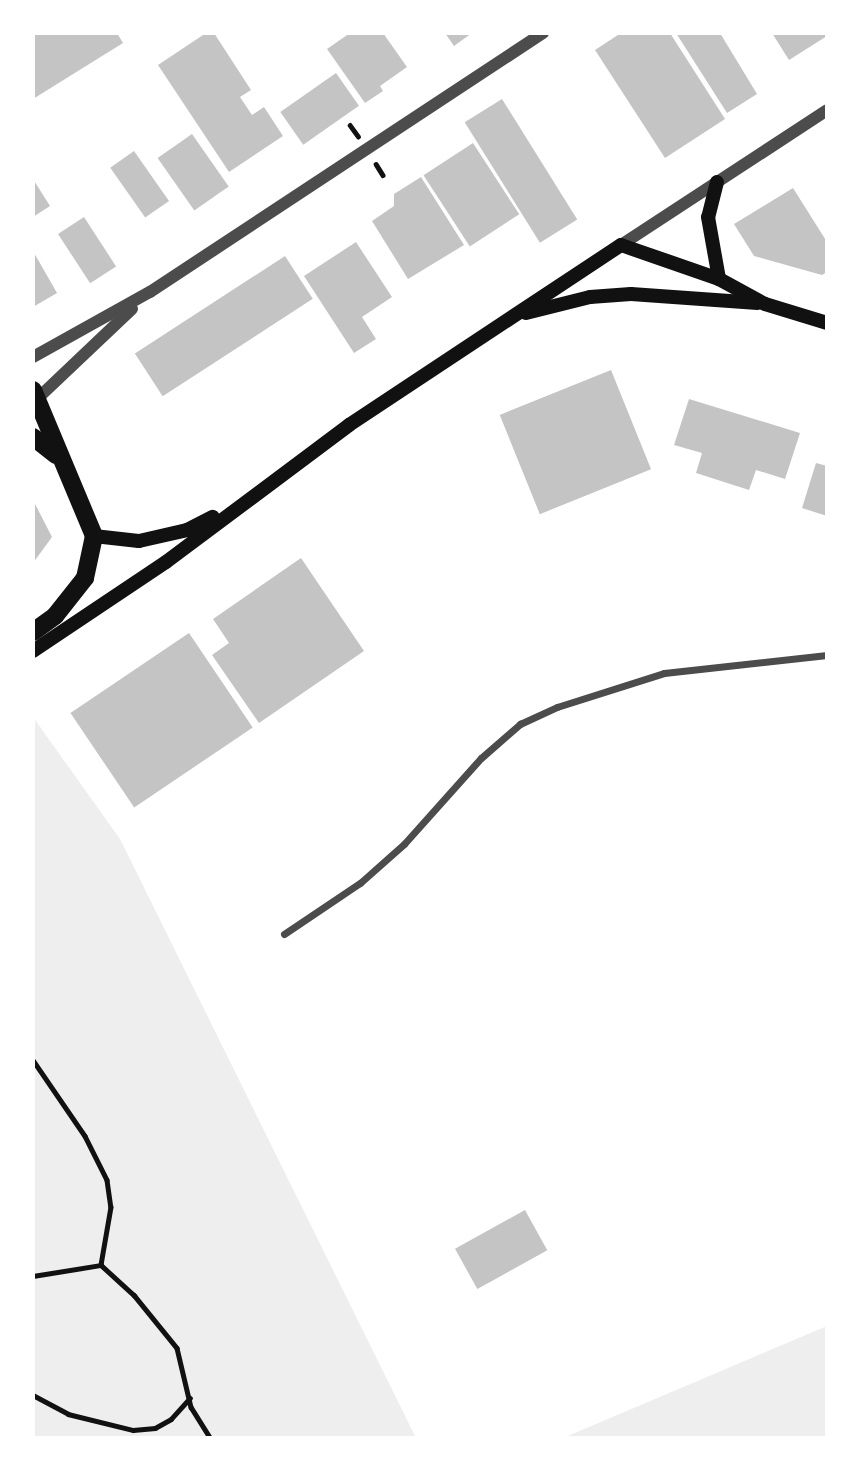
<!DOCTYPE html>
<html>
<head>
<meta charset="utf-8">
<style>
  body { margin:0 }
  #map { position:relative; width:860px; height:1471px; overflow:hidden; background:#fff; font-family:"Archivo Narrow",sans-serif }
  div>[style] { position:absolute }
  .green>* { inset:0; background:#eee }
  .building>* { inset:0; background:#c4c4c4; transform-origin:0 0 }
  .path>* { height:4.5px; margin:-2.25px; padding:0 2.25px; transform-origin:2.25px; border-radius:2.25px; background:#111 }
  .minor>* { height:7px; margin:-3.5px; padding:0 3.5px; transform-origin:3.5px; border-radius:3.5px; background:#4c4c4c }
  .tertiary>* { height:12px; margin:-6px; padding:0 6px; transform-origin:6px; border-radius:6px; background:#4c4c4c }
  .secondary>* { height:14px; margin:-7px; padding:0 7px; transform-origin:7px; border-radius:7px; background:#111 }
  .primary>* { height:18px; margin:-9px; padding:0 9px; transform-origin:9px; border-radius:9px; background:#111 }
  span { translate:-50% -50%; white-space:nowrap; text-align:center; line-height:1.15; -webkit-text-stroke:5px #fff; paint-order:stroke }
  .frame { position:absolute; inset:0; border:35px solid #fff; pointer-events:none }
</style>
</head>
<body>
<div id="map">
  <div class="green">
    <div style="clip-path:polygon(33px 717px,120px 839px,416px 1438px,33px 1438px)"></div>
    <div style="clip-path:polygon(827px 1326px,827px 1438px,563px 1438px)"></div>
  </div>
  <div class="building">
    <div style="clip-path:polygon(33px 33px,117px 33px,123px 43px,33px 99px)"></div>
    <div style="clip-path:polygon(206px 33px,214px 33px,251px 90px,240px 97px,252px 115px,264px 107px,283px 136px,229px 172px,158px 65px)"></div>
    <div style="clip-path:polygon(350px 33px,383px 33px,407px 67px,380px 86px,383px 91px,365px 103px,327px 49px)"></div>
    <div style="clip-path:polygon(445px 33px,472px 33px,454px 46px)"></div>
    <div style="clip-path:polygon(621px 33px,670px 33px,725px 119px,665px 158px,595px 50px)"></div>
    <div style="clip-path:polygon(676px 33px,720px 33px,757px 94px,727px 113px)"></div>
    <div style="clip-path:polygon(772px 33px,827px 33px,827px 36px,789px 60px)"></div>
    <div style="left:336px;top:73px;width:40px;height:68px;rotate:55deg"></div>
    <div style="left:502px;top:99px;width:142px;height:44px;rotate:58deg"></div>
    <div style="left:192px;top:134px;width:64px;height:42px;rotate:55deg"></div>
    <div style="left:473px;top:143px;width:85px;height:59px;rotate:57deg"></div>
    <div style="left:134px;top:151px;width:61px;height:29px;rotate:55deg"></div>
    <div style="clip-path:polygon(421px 177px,464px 245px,408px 279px,372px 221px,394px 206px,394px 194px)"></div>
    <div style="clip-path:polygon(33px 179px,50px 206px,33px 217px)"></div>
    <div style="clip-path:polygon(793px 188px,827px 242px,827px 272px,822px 275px,754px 256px,734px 224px)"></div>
    <div style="left:84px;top:217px;width:59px;height:31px;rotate:57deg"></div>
    <div style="clip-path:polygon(356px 242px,392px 297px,362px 317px,376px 339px,354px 353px,304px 276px)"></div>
    <div style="clip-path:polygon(33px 251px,57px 293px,33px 307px)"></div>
    <div style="left:285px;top:256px;width:51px;height:179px;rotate:57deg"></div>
    <div style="left:611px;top:370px;width:107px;height:120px;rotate:68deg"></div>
    <div style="clip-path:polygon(689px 399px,800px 433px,785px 479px,756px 470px,749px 490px,696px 473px,702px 453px,674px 445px)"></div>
    <div style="clip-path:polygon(816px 463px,827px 466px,827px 516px,802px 508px)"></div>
    <div style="clip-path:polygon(33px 500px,52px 537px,33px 563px)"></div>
    <div style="clip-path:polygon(301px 558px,364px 651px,259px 723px,212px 655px,229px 643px,213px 619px)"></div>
    <div style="left:189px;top:633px;width:114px;height:143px;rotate:56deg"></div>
    <div style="left:525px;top:1210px;width:46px;height:80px;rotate:61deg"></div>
  </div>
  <div class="path">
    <div style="left:350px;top:125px;width:14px;rotate:54deg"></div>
    <div style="left:376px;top:164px;width:13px;rotate:58deg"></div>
    <div style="left:33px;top:1060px;width:92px;rotate:55.6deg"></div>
    <div style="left:85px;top:1136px;width:49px;rotate:63.4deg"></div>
    <div style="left:107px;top:1180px;width:27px;rotate:82deg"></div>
    <div style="left:111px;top:1207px;width:59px;rotate:99.8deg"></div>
    <div style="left:101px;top:1265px;width:45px;rotate:42.3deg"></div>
    <div style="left:134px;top:1295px;width:68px;rotate:50.9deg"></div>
    <div style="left:177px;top:1348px;width:61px;rotate:76.7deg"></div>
    <div style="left:191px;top:1407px;width:36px;rotate:58deg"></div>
    <div style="left:33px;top:1276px;width:69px;rotate:-9.2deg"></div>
    <div style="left:33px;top:1395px;width:40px;rotate:28deg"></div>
    <div style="left:68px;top:1414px;width:67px;rotate:13.8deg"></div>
    <div style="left:133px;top:1430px;width:22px;rotate:-5deg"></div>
    <div style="left:155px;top:1428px;width:18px;rotate:-29deg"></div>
    <div style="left:171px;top:1419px;width:28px;rotate:-48deg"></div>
  </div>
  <div class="minor">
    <div style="left:284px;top:934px;width:92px;rotate:-33.9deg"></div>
    <div style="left:360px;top:883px;width:59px;rotate:-41.6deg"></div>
    <div style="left:404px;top:844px;width:115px;rotate:-48.2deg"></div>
    <div style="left:481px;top:758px;width:52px;rotate:-41.1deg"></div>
    <div style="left:520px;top:724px;width:41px;rotate:-24.7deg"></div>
    <div style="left:557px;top:707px;width:112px;rotate:-17.6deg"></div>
    <div style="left:664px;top:673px;width:164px;rotate:-6.3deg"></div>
  </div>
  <div class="tertiary">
    <div style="left:621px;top:245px;width:246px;rotate:-33.2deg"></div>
    <div style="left:33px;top:357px;width:134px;rotate:-29.1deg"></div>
    <div style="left:150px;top:292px;width:471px;rotate:-33.4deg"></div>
    <div style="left:37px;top:399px;width:131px;rotate:-43.5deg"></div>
  </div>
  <div class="secondary">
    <div style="left:717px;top:182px;width:36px;rotate:104deg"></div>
    <div style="left:708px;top:217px;width:63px;rotate:79.9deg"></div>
    <div style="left:526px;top:313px;width:66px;rotate:-14deg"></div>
    <div style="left:590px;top:297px;width:41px;rotate:-4.2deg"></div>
    <div style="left:631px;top:294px;width:127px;rotate:4.1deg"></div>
    <div style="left:94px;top:536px;width:45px;rotate:6.3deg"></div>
    <div style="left:139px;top:541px;width:49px;rotate:-12.9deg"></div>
    <div style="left:187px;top:530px;width:29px;rotate:-27deg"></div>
    <div style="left:33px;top:651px;width:160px;rotate:-33.8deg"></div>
    <div style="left:166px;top:562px;width:229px;rotate:-36.8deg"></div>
    <div style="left:349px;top:425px;width:326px;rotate:-33.5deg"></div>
    <div style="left:621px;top:245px;width:104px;rotate:19.1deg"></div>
    <div style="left:719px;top:279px;width:52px;rotate:28.5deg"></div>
    <div style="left:765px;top:304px;width:65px;rotate:17deg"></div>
  </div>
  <div class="primary">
    <div style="left:33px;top:390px;width:158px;rotate:67.3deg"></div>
    <div style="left:94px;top:536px;width:43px;rotate:102.1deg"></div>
    <div style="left:85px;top:578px;width:48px;rotate:128.3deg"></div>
    <div style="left:55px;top:616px;width:27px;rotate:144deg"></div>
    <div style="left:33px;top:437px;width:29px;rotate:38deg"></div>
  </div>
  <div class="frame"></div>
</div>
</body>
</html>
